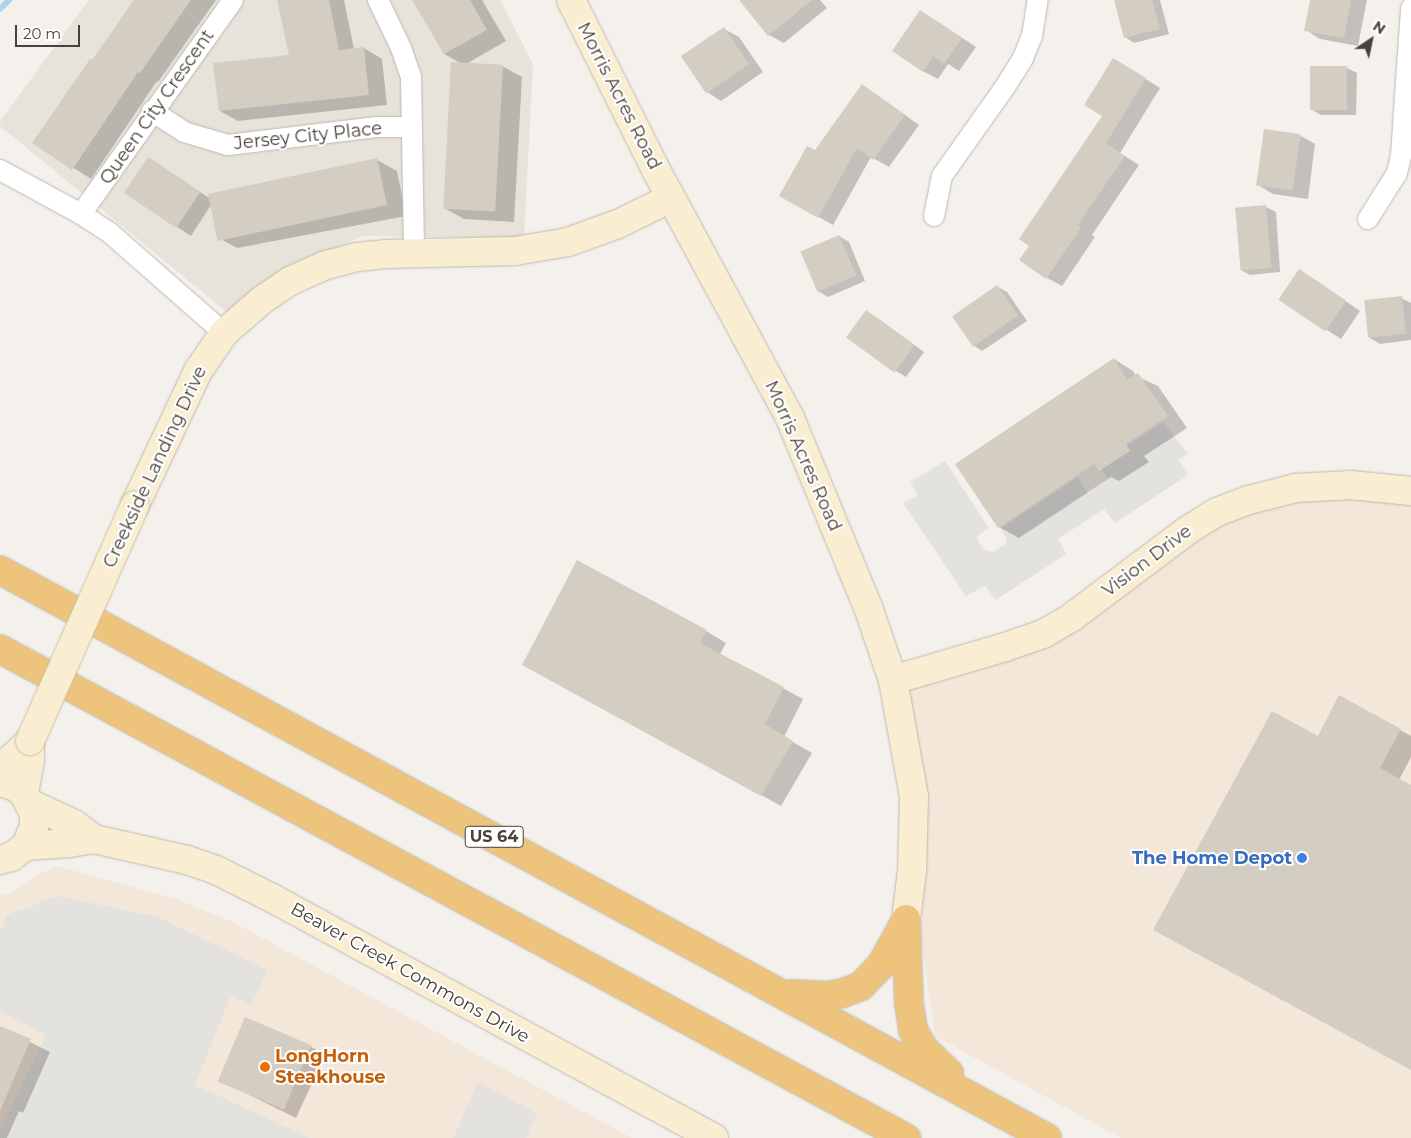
<!DOCTYPE html>
<html>
<head>
<meta charset="utf-8">
<style>
  body { margin:0 }
  #map { position:relative; width:1411px; height:1138px; overflow:hidden; background:#f4f1ec; font-family:Montserrat,sans-serif }
  div>[style] { position:absolute }
  .residential>* { inset:0; background:#e7e3da }
  .commercial>* { inset:0; background:#f3e7da }
  .parking>* { inset:0; background:#e3e2df }
  .shadow>* { inset:0; background:#0003 }
  .stream>* { height:6px; margin:-3px; padding:0 3px; transform-origin:3px; border-radius:3px; background:#afd4e9 }
  .building>* { inset:0; background:#d4cdc2; transform-origin:0 0 }
  .roads { filter:drop-shadow(0 0 1px #bfb8af) drop-shadow(0 0 1px #bfb8af) }
  .street>* { height:20px; margin:-10px; padding:0 10px; transform-origin:10px; border-radius:10px; background:#fff }
  .secondary>* { height:28px; margin:-14px; padding:0 14px; transform-origin:14px; border-radius:14px; background:#f9eed1 }
  .highway>* { height:28px; margin:-14px; padding:0 14px; transform-origin:14px; border-radius:14px; background:#eec47c }
  .bridges { filter:drop-shadow(0 0 1px #cec1a0) drop-shadow(0 0 1px #cec1a0) }
  .secondary-bridge>* { height:28px; margin:-14px; padding:0 14px; transform-origin:14px; border-radius:14px; background:#f9eed1 }
  .dots>* { width:14px; height:14px; translate:-50% -50%; box-sizing:border-box; border:2px solid #fff; border-radius:50% }
  span { translate:-50% -50%; white-space:nowrap; text-align:center; line-height:1.15; -webkit-text-stroke:4px #fff; paint-order:stroke }
  .shield-label span { padding:1px 4px; background:#fff; border:1px solid; border-radius:4px; -webkit-text-stroke-width:0 }
  .shield-label { font-size:16px; color:#48423a; font-weight:700 }
  .street-label { font-size:18px; color:#48423a }
  .shop-label { font-size:18px; color:#366cbe; font-weight:700 }
  .right { translate:-100% -50%; text-align:right }
  .food-label { font-size:18px; color:#c56008; font-weight:700 }
  .left { translate:0 -50%; text-align:left }
  .north { position:absolute; left:1346px; top:15px; width:50px; height:50px; -webkit-text-stroke:4px #fff; paint-order:stroke; rotate:34deg; font-size:14px; font-weight:700; line-height:20px; text-align:center; color:#48423a }
  .north::after { content:''; display:block; margin:auto; width:18px; height:22px; background:#48423a; clip-path:polygon(50% 0,100% 100%,50% 72%,0 100%) }
  .scale { position:absolute; left:15px; top:25px; width:65px; height:22px; box-sizing:border-box; border:2px solid #48423a; border-top:0; padding-left:6px; font-size:15px; line-height:18px; white-space:nowrap; color:#48423a; -webkit-text-stroke:4px #fff; paint-order:stroke }
</style>
</head>
<body>
<div id="map">
  <div class="residential">
    <div style="clip-path:polygon(89px 0,500px 0,533px 64px,524px 238px,362px 236px,254px 288px,229px 314px,0 126px,0 121px)"></div>
  </div>
  <div class="commercial">
    <div style="clip-path:polygon(1411px 491px,1411px 1138px,1121px 1138px,935px 1036px,912px 871px,893px 680px,1005px 647px,1249px 500px)"></div>
    <div style="clip-path:polygon(57px 866px,176px 899px,233px 922px,632px 1138px,0 1138px,0 894px,5px 896px,39px 874px)"></div>
  </div>
  <div class="parking">
    <div style="clip-path:polygon(1163px 422px,1188px 454px,1178px 460px,1188px 475px,1115px 523px,1104px 509px,1058px 539px,1066px 554px,996px 600px,985px 586px,966px 596px,903px 503px,918px 495px,910px 482px,945px 461px,989px 528px,977px 537px,979px 543px,985px 550px,993px 552px,1006px 544px,1007px 540px,1000px 529px,1078px 477px,1088px 493px,1108px 478px,1098px 464px)"></div>
    <div style="clip-path:polygon(58px 896px,158px 917px,268px 970px,251px 1005px,231px 996px,195px 1085px,310px 1138px,0 1138px,0 1131px,46px 1035px,0 1011px,0 932px,7px 915px)"></div>
    <div style="clip-path:polygon(478px 1082px,537px 1113px,526px 1138px,453px 1138px)"></div>
  </div>
  <div class="shadow">
    <div style="clip-path:polygon(135px 0,216px 0,158px 82px,157px 81px,91px 179px,34px 143px)"></div>
    <div style="clip-path:polygon(278px 0,344px 0,354px 49px,364px 48px,382px 59px,387px 105px,238px 121px,220px 111px,290px 56px)"></div>
    <div style="clip-path:polygon(414px 0,482px 0,506px 41px,466px 64px,502px 66px,522px 77px,514px 222px,464px 219px,444px 208px,462px 64px,444px 54px)"></div>
    <div style="clip-path:polygon(745px 0,820px 0,827px 8px,784px 43px,769px 35px)"></div>
    <div style="clip-path:polygon(1115px 0,1160px 0,1169px 34px,1134px 43px,1125px 37px)"></div>
    <div style="clip-path:polygon(1311px 0,1367px 0,1358px 46px,1320px 39px,1306px 30px)"></div>
    <div style="clip-path:polygon(935px 20px,976px 47px,959px 71px,948px 64px,938px 79px,923px 71px)"></div>
    <div style="clip-path:polygon(724px 29px,739px 37px,763px 72px,721px 101px,707px 92px)"></div>
    <div style="clip-path:polygon(1128px 68px,1160px 88px,1120px 153px,1139px 165px,1092px 235px,1095px 237px,1062px 286px,1047px 278px,1104px 115px)"></div>
    <div style="clip-path:polygon(1347px 68px,1357px 73px,1356px 115px,1321px 115px,1311px 109px)"></div>
    <div style="clip-path:polygon(877px 95px,919px 125px,889px 167px,871px 157px,833px 225px,781px 196px,816px 152px)"></div>
    <div style="clip-path:polygon(1301px 136px,1315px 144px,1308px 199px,1273px 194px,1258px 185px)"></div>
    <div style="clip-path:polygon(149px 158px,209px 198px,377px 160px,397px 171px,406px 216px,237px 248px,217px 237px,211px 205px,191px 236px,125px 193px)"></div>
    <div style="clip-path:polygon(1266px 207px,1276px 212px,1280px 272px,1250px 275px,1241px 270px)"></div>
    <div style="clip-path:polygon(839px 236px,849px 242px,865px 281px,828px 297px,818px 291px)"></div>
    <div style="clip-path:polygon(1314px 279px,1360px 311px,1341px 339px,1327px 330px)"></div>
    <div style="clip-path:polygon(998px 287px,1007px 292px,1027px 321px,982px 351px,973px 345px)"></div>
    <div style="clip-path:polygon(1401px 298px,1411px 303px,1411px 340px,1380px 344px,1370px 338px)"></div>
    <div style="clip-path:polygon(876px 317px,924px 352px,906px 377px,896px 371px)"></div>
    <div style="clip-path:polygon(1114px 359px,1133px 371px,1136px 376px,1158px 386px,1187px 428px,1144px 456px,1149px 462px,1119px 481px,1111px 477px,1019px 538px,999px 527px)"></div>
    <div style="clip-path:polygon(706px 631px,726px 643px,720px 654px,803px 699px,784px 737px,812px 753px,781px 806px,543px 676px)"></div>
    <div style="clip-path:polygon(1400px 730px,1411px 736px,1411px 757px,1399px 780px,1411px 786px,1411px 1070px,1318px 737px)"></div>
    <div style="clip-path:polygon(0 1027px,50px 1052px,23px 1113px,19px 1111px,7px 1138px,0 1138px)"></div>
    <div style="clip-path:polygon(310px 1046px,325px 1055px,296px 1118px,219px 1080px)"></div>
  </div>
  <div class="stream">
    <div style="left:0;top:9px;width:13px;rotate:-45deg"></div>
  </div>
  <div class="building">
    <div style="clip-path:polygon(134px 0,191px 0,140px 73px,138px 72px,72px 170px,32px 143px,90px 59px,92px 60px)"></div>
    <div style="clip-path:polygon(277px 0,329px 0,339px 50px,364px 47px,369px 95px,219px 111px,213px 63px,289px 55px)"></div>
    <div style="clip-path:polygon(412px 0,470px 0,487px 30px,444px 54px)"></div>
    <div style="clip-path:polygon(739px 0,812px 0,768px 36px)"></div>
    <div style="clip-path:polygon(1114px 0,1152px 0,1160px 29px,1124px 38px)"></div>
    <div style="clip-path:polygon(1310px 0,1351px 0,1344px 38px,1304px 31px)"></div>
    <div style="clip-path:polygon(920px 10px,962px 38px,944px 64px,933px 56px,923px 72px,892px 51px)"></div>
    <div style="left:724px;top:27px;width:45px;height:52px;rotate:56deg"></div>
    <div style="clip-path:polygon(1113px 58px,1146px 78px,1106px 143px,1125px 156px,1078px 225px,1081px 228px,1046px 279px,1019px 260px,1029px 246px,1019px 239px,1102px 116px,1084px 105px)"></div>
    <div style="left:451px;top:62px;width:52px;height:147px;rotate:3deg"></div>
    <div style="left:1310px;top:66px;width:37px;height:44px"></div>
    <div style="clip-path:polygon(862px 84px,905px 115px,873px 160px,857px 148px,818px 218px,779px 196px,807px 146px,815px 150px)"></div>
    <div style="left:1264px;top:129px;width:37px;height:57px;rotate:8deg"></div>
    <div style="left:148px;top:157px;width:63px;height:43px;rotate:34deg"></div>
    <div style="left:377px;top:158px;width:48px;height:173px;rotate:78deg"></div>
    <div style="left:1266px;top:205px;width:63px;height:31px;rotate:85deg"></div>
    <div style="left:839px;top:235px;width:44px;height:42px;rotate:67deg"></div>
    <div style="left:1299px;top:269px;width:57px;height:37px;rotate:34deg"></div>
    <div style="left:997px;top:285px;width:37px;height:55px;rotate:55deg"></div>
    <div style="left:1402px;top:296px;width:38px;height:38px;rotate:84deg"></div>
    <div style="left:866px;top:310px;width:60px;height:34px;rotate:36deg"></div>
    <div style="clip-path:polygon(1114px 358px,1127px 380px,1138px 373px,1168px 416px,1126px 444px,1130px 451px,1099px 471px,1094px 464px,998px 528px,955px 464px)"></div>
    <div style="clip-path:polygon(577px 560px,707px 630px,700px 643px,784px 687px,765px 724px,793px 741px,761px 796px,522px 665px)"></div>
    <div style="clip-path:polygon(1339px 695px,1401px 729px,1380px 768px,1411px 785px,1411px 1070px,1153px 930px,1272px 711px,1318px 736px)"></div>
    <div style="left:245px;top:1017px;width:72px;height:70px;rotate:23deg"></div>
    <div style="clip-path:polygon(0 1026px,31px 1039px,0 1111px)"></div>
  </div>
  <div class="roads">
    <div class="street">
      <div style="left:378px;top:0;width:53px;rotate:64.4deg"></div>
      <div style="left:401px;top:48px;width:31px;rotate:71deg"></div>
      <div style="left:411px;top:77px;width:176px;rotate:89deg"></div>
      <div style="left:152px;top:111px;width:38px;rotate:33deg"></div>
      <div style="left:184px;top:132px;width:46px;rotate:16.5deg"></div>
      <div style="left:228px;top:145px;width:150px;rotate:-6.9deg"></div>
      <div style="left:377px;top:127px;width:35px"></div>
      <div style="left:0;top:170px;width:92px;rotate:28.5deg"></div>
      <div style="left:81px;top:214px;width:35px;rotate:33deg"></div>
      <div style="left:110px;top:233px;width:152px;rotate:41.3deg"></div>
      <div style="left:81px;top:214px;width:262px;rotate:-54.6deg"></div>
      <div style="left:934px;top:216px;width:41px;rotate:-78.7deg"></div>
      <div style="left:942px;top:176px;width:109px;rotate:-54.7deg"></div>
      <div style="left:1005px;top:87px;width:34px;rotate:-58deg"></div>
      <div style="left:1023px;top:58px;width:24px;rotate:-68deg"></div>
      <div style="left:1032px;top:36px;width:36px;rotate:-81deg"></div>
      <div style="left:1368px;top:219px;width:54px;rotate:-57.8deg"></div>
      <div style="left:1397px;top:173px;width:17px;rotate:-77deg"></div>
      <div style="left:1401px;top:156px;width:148px;rotate:-86.1deg"></div>
    </div>
    <div class="secondary">
      <div style="left:571px;top:0;width:190px;rotate:63.4deg"></div>
      <div style="left:656px;top:170px;width:282px;rotate:61.6deg"></div>
      <div style="left:790px;top:418px;width:204px;rotate:67.6deg"></div>
      <div style="left:868px;top:607px;width:77px;rotate:71.1deg"></div>
      <div style="left:893px;top:680px;width:119px;rotate:79.8deg"></div>
      <div style="left:914px;top:797px;width:74px;rotate:91.5deg"></div>
      <div style="left:912px;top:871px;width:48px;rotate:97.1deg"></div>
      <div style="left:135px;top:505px;width:148px;rotate:-64.8deg"></div>
      <div style="left:198px;top:371px;width:46px;rotate:-55.6deg"></div>
      <div style="left:224px;top:333px;width:50px;rotate:-41deg"></div>
      <div style="left:262px;top:300px;width:34px;rotate:-34deg"></div>
      <div style="left:290px;top:281px;width:36px;rotate:-24deg"></div>
      <div style="left:323px;top:266px;width:35px;rotate:-15deg"></div>
      <div style="left:357px;top:257px;width:28px;rotate:-6deg"></div>
      <div style="left:385px;top:254px;width:130px;rotate:-1.3deg"></div>
      <div style="left:515px;top:251px;width:54px;rotate:-9.6deg"></div>
      <div style="left:568px;top:242px;width:53px;rotate:-19.8deg"></div>
      <div style="left:618px;top:224px;width:59px;rotate:-26.1deg"></div>
      <div style="left:893px;top:680px;width:117px;rotate:-16.4deg"></div>
      <div style="left:1005px;top:647px;width:40px;rotate:-18.9deg"></div>
      <div style="left:1043px;top:634px;width:34px;rotate:-30deg"></div>
      <div style="left:1072px;top:617px;width:145px;rotate:-36.9deg"></div>
      <div style="left:1188px;top:530px;width:34px;rotate:-32deg"></div>
      <div style="left:1217px;top:512px;width:34px;rotate:-21deg"></div>
      <div style="left:1249px;top:500px;width:49px;rotate:-14.3deg"></div>
      <div style="left:1296px;top:488px;width:55px;rotate:-3.1deg"></div>
      <div style="left:1351px;top:485px;width:60px;rotate:5.7deg"></div>
      <div style="left:0;top:769px;width:41px;rotate:-43deg"></div>
      <div style="left:0;top:782px;width:17px;rotate:17deg"></div>
      <div style="left:16px;top:787px;width:11px;rotate:41deg"></div>
      <div style="left:24px;top:794px;width:22px;rotate:63deg"></div>
      <div style="left:34px;top:814px;width:12px;rotate:90deg"></div>
      <div style="left:34px;top:826px;width:22px;rotate:112deg"></div>
      <div style="left:26px;top:846px;width:19px;rotate:144deg"></div>
      <div style="left:11px;top:857px;width:11px;rotate:165deg"></div>
      <div style="left:24px;top:794px;width:36px;rotate:-80deg"></div>
      <div style="left:30px;top:759px;width:18px;rotate:-90deg"></div>
      <div style="left:31px;top:804px;width:47px;rotate:24.9deg"></div>
      <div style="left:74px;top:824px;width:25px;rotate:37deg"></div>
      <div style="left:26px;top:846px;width:43px;rotate:-4deg"></div>
      <div style="left:69px;top:843px;width:25px;rotate:-9deg"></div>
      <div style="left:94px;top:839px;width:95px;rotate:12.7deg"></div>
      <div style="left:187px;top:860px;width:31px;rotate:19deg"></div>
      <div style="left:216px;top:870px;width:63px;rotate:26.6deg"></div>
      <div style="left:272px;top:898px;width:503px;rotate:28.5deg"></div>
    </div>
    <div class="highway">
      <div style="left:0;top:570px;width:1191px;rotate:28.48deg"></div>
      <div style="left:0;top:649px;width:1030px;rotate:28.36deg"></div>
      <div style="left:906px;top:919px;width:85px;rotate:88deg"></div>
      <div style="left:909px;top:1004px;width:26px;rotate:81deg"></div>
      <div style="left:913px;top:1030px;width:22px;rotate:60deg"></div>
      <div style="left:924px;top:1049px;width:35px;rotate:44deg"></div>
      <div style="left:792px;top:994px;width:33px;rotate:3deg"></div>
      <div style="left:825px;top:996px;width:18px;rotate:-9deg"></div>
      <div style="left:843px;top:993px;width:19px;rotate:-21deg"></div>
      <div style="left:861px;top:986px;width:30px;rotate:-46deg"></div>
      <div style="left:882px;top:964px;width:50px;rotate:-61.4deg"></div>
    </div>
  </div>
  <div class="bridges">
    <div class="secondary-bridge">
      <div style="left:30px;top:741px;width:258px;rotate:-66deg"></div>
    </div>
  </div>
  <div class="dots">
    <div style="left:1302px;top:858px;background:#3f7fe0"></div>
    <div style="left:265px;top:1067px;background:#e8710a"></div>
  </div>
  <div class="shield-label">
    <span style="left:494px;top:837px">US 64</span>
  </div>
  <div class="street-label">
    <span style="left:619px;top:96px;rotate:63deg">Morris Acres Road</span>
    <span style="left:157px;top:107px;rotate:-55deg">Queen City Crescent</span>
    <span style="left:308px;top:136px;rotate:-6deg">Jersey City Place</span>
    <span style="left:803px;top:456px;rotate:66deg">Morris Acres Road</span>
    <span style="left:155px;top:467px;rotate:-65deg">Creekside Landing Drive</span>
    <span style="left:1147px;top:561px;rotate:-37deg">Vision Drive</span>
    <span style="left:410px;top:973px;rotate:29deg">Beaver Creek Commons Drive</span>
  </div>
  <div class="shop-label">
    <span class="right" style="left:1292px;top:858px">The Home Depot</span>
  </div>
  <div class="food-label">
    <span class="left" style="left:275px;top:1067px">LongHorn<br>Steakhouse</span>
  </div>
  <div class="north">N</div>
  <div class="scale">20 m</div>
</div>
</body>
</html>
